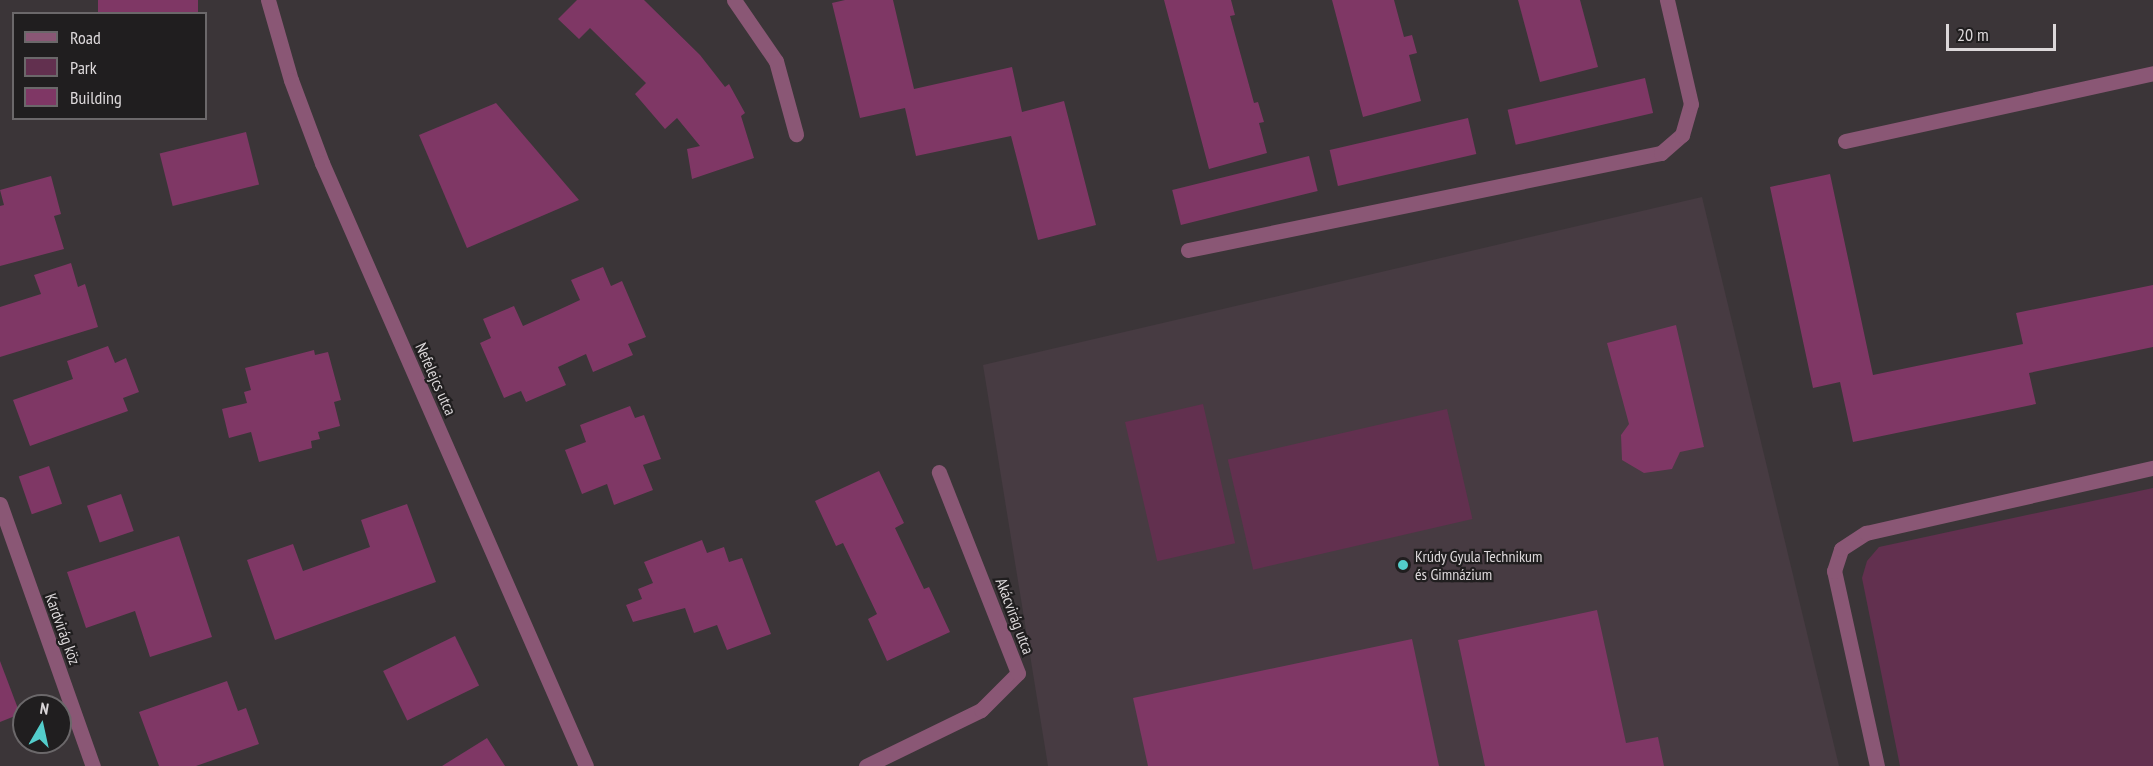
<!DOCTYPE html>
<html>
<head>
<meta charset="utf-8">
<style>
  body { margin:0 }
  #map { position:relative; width:2153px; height:766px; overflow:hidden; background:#3b3538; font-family:"PT Sans Narrow",sans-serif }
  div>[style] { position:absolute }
  .built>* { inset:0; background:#473b42 }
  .green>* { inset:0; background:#62304f; transform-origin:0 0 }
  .building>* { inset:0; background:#7f3765; transform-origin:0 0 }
  .lane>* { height:15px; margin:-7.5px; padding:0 7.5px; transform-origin:7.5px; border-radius:7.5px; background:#8a5775 }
  .street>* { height:15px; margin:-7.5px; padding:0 7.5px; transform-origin:7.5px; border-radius:7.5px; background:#8a5775 }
  .dots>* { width:16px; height:16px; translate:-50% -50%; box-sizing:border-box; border:3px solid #201e1f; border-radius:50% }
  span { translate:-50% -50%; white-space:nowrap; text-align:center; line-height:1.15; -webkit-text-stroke:4.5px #201e1f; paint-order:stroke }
  .street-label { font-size:16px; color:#dcd8da }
  .poi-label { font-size:16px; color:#dcd8da }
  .left { translate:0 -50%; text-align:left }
  .legend { position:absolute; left:12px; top:12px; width:195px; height:108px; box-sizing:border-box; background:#201e1f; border:2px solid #6b686a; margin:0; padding:8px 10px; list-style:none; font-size:18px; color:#dcd8da }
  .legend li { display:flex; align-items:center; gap:12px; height:30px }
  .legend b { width:30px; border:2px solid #6b686a }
  .north { position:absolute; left:12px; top:694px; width:60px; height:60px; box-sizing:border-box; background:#201e1f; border:2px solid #6b686a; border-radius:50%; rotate:9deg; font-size:16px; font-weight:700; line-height:24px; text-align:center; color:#dcd8da }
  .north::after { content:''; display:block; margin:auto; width:21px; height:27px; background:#53cdcb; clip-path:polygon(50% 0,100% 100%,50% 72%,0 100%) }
  .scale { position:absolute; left:1946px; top:24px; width:110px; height:27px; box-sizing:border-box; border:3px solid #dcd8da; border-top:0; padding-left:8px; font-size:18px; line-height:21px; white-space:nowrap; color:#dcd8da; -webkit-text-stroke:4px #201e1f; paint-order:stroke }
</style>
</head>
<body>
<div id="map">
  <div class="built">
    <div style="clip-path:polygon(1702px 197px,1839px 766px,1048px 766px,983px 365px)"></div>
  </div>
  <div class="green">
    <div style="left:1203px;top:404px;width:143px;height:80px;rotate:77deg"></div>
    <div style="left:1447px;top:409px;width:113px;height:225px;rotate:77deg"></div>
    <div style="clip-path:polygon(2153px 488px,2153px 766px,1900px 766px,1862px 578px,1867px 561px,1879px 547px)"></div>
  </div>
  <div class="building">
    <div style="left:98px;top:0;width:100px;height:15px"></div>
    <div style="clip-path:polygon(577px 0,644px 0,700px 55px,725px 87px,729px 84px,745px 113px,741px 116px,754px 158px,692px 179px,687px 149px,700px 146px,677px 118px,665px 129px,635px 94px,646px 83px,590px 28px,579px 39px,558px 19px)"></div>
    <div style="clip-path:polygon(845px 0,893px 0,914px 89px,1012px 67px,1022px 112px,1064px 101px,1096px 225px,1038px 240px,1011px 136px,916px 156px,905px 108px,860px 118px,832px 3px)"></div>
    <div style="clip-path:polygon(1164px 0,1231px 0,1235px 15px,1230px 16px,1254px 103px,1258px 102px,1264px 122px,1259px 123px,1267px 153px,1209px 169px)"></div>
    <div style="clip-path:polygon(1332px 0,1394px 0,1404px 37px,1412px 35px,1417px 53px,1409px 55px,1421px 101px,1363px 117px)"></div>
    <div style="clip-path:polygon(1518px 0,1580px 0,1598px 67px,1540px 82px)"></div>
    <div style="left:1645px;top:78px;width:36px;height:141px;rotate:77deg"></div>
    <div style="clip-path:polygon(496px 103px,579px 200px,467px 248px,419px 135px)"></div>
    <div style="left:1468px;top:118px;width:37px;height:142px;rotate:77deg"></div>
    <div style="left:246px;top:132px;width:54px;height:89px;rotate:76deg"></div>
    <div style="left:1309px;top:156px;width:36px;height:141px;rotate:76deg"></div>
    <div style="clip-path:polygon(1830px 174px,1873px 375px,2023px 344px,2016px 313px,2153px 285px,2153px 347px,2029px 373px,2036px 404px,1853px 442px,1840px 382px,1813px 388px,1770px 187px)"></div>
    <div style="clip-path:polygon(51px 176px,61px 214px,54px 216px,64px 249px,0 266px,0 206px,4px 205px,0 190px)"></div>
    <div style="clip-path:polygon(71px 263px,78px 287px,85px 284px,98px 327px,0 357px,0 307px,41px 294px,34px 275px)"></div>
    <div style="clip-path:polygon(603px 267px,611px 286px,622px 281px,646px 337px,628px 344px,633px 355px,593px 372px,586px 354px,558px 367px,566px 385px,526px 402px,521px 391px,504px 398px,480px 343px,491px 338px,483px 319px,514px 306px,523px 326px,552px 313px,580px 300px,571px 280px)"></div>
    <div style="clip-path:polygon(1676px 325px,1704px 447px,1680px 452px,1672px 469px,1644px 473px,1622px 460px,1621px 435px,1629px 424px,1607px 343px)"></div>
    <div style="clip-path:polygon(108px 346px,115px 363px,126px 358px,139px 392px,123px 398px,128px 411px,30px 446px,13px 400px,73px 379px,67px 361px)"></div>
    <div style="clip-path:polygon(314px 350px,315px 355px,328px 352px,341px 400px,334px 402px,340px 426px,318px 432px,320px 439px,311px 441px,312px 448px,259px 462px,251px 432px,229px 438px,222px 409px,247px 403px,244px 392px,251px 390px,245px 368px)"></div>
    <div style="clip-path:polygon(630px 406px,635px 418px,644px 415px,661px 459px,643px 465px,653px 490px,614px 505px,607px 484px,582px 494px,565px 450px,586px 442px,580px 425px)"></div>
    <div style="left:49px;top:466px;width:40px;height:32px;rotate:71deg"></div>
    <div style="clip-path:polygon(879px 471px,904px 523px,895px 528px,924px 589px,929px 587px,950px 632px,887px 661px,868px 619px,877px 614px,843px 543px,836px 546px,815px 501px)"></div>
    <div style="left:121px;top:494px;width:39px;height:36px;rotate:71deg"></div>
    <div style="clip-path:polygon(407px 504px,436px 582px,275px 640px,247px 560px,293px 544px,303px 571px,370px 547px,361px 520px)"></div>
    <div style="clip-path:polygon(179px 536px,212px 637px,150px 657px,135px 611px,86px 628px,67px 572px)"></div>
    <div style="clip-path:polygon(702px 540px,707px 553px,724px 547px,729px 562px,742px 558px,771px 634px,727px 650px,717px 625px,694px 633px,685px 608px,633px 622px,626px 605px,642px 599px,638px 589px,653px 583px,644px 562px)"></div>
    <div style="clip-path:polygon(1597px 610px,1626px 743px,1658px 737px,1664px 766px,1485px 766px,1458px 640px)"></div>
    <div style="left:455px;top:636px;width:55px;height:80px;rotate:64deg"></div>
    <div style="clip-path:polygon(1412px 639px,1439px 766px,1148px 766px,1133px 698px)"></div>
    <div style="clip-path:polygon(0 661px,20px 714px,0 722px)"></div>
    <div style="clip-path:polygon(227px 681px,238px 711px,246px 708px,259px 744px,196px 766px,159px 766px,139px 712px)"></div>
    <div style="clip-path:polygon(487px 738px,505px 766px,442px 766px)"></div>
  </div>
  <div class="lane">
    <div style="left:734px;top:0;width:74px;rotate:55.5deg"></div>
    <div style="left:776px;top:61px;width:76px;rotate:74.7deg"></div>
    <div style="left:1845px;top:141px;width:315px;rotate:-12.4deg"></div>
    <div style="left:1877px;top:766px;width:200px;rotate:-102.4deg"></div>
    <div style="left:1834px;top:571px;width:23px;rotate:-72deg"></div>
    <div style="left:1841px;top:549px;width:30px;rotate:-33deg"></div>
    <div style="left:1866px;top:533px;width:294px;rotate:-12.8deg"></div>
  </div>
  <div class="street">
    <div style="left:268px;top:0;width:83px;rotate:74deg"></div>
    <div style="left:291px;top:80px;width:89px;rotate:69.5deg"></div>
    <div style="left:322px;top:163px;width:658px;rotate:66.36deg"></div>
    <div style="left:1188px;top:250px;width:483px;rotate:-11.6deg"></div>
    <div style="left:1661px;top:153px;width:28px;rotate:-41deg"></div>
    <div style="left:1682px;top:135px;width:32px;rotate:-74deg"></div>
    <div style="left:1691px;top:104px;width:107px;rotate:-103deg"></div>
    <div style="left:0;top:504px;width:278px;rotate:70.5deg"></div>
    <div style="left:866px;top:766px;width:128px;rotate:-26deg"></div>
    <div style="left:981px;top:710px;width:52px;rotate:-45deg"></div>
    <div style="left:1018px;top:673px;width:216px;rotate:-111.5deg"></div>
  </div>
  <div class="dots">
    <div style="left:1403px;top:565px;background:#53cdcb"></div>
  </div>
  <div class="street-label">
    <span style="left:436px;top:379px;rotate:66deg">Nefelejcs utca</span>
    <span style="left:1015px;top:616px;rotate:69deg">Akácvirág utca</span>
    <span style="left:63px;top:629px;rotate:70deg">Kardvirág köz</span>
  </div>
  <div class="poi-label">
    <span class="left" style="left:1415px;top:565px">Krúdy Gyula Technikum<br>és Gimnázium</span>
  </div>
  <ul class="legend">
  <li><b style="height:8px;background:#8a5775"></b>Road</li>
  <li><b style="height:16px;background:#62304f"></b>Park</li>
  <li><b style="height:16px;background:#7f3765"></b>Building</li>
  </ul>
  <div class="north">N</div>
  <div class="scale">20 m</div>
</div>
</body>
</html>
